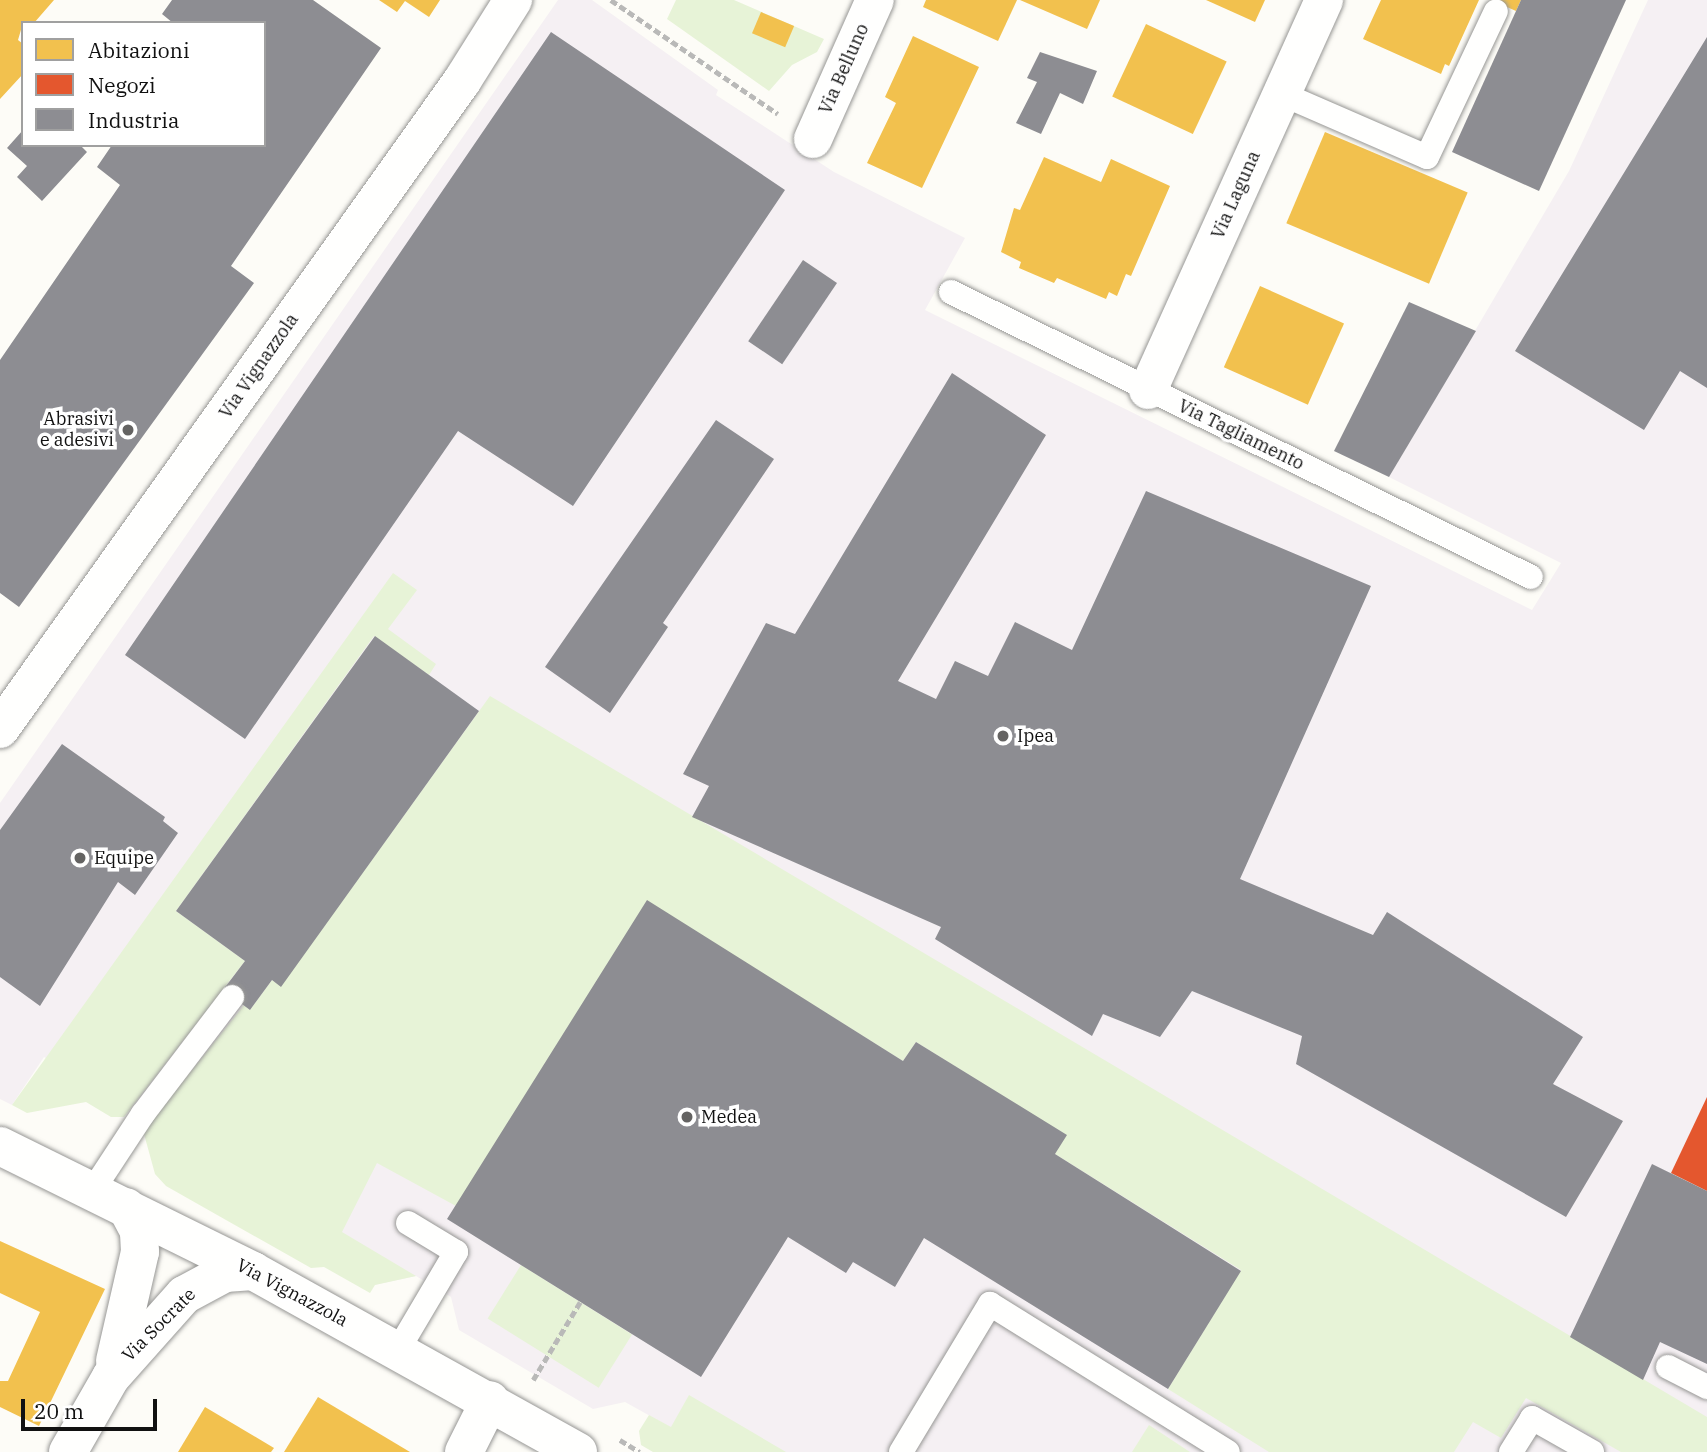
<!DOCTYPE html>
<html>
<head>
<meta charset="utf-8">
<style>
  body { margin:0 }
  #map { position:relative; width:1707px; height:1452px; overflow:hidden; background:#fdfcf7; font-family:"IBM Plex Serif",serif }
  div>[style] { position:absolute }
  .industrial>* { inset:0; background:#f5f0f3 }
  .green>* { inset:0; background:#e7f3d7; transform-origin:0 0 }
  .homes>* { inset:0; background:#f2c14e; transform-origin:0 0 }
  .shops>* { inset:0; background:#e4572e }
  .industry>* { inset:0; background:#8d8d92; transform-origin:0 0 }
  .path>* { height:4.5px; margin-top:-2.25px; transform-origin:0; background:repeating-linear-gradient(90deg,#b9b9b8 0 7px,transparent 0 10.5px) }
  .roads { filter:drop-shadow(0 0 2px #979795) drop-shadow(0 0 2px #979795) }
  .service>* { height:24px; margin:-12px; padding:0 12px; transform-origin:12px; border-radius:12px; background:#fffffe }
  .minor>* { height:38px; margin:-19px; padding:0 19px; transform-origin:19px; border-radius:19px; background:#fffffe }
  .dots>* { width:19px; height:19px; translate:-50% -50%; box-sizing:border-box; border:4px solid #fff; border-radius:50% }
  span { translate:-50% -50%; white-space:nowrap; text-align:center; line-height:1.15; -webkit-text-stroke:7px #fff; paint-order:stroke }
  .street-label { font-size:18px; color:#111 }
  .poi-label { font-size:18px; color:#111 }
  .right { translate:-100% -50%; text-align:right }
  .left { translate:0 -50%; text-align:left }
  .legend { position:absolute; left:21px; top:21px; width:245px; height:126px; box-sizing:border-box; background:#fff; border:2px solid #a0a0a0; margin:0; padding:9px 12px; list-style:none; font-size:21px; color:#111 }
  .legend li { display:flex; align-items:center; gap:14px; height:35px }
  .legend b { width:35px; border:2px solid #a0a0a0 }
  .scale { position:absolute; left:21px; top:1399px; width:136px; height:32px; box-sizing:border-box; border:4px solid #111; border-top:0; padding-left:9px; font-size:21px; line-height:24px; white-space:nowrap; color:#111; -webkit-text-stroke:5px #fff; paint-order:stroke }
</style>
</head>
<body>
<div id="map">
  <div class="industrial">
    <div style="clip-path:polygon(558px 0,592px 0,718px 90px,716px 95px,834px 172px,965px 238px,925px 310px,1532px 610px,1561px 563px,1389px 477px,1569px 171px,1648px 0,1707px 0,1707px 1452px,715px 1452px,625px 1402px,593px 1409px,459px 1330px,451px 1297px,416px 1276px,374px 1285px,193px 1143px,44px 1057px,12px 1105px,0 1099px,0 803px)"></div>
  </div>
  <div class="green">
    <div style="clip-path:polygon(676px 0,734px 0,824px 39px,817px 52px,792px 65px,769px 91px,667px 19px)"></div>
    <div style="clip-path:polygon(393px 573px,417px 590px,388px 629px,436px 664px,429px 675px,374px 636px,176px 911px,245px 961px,124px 1117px,111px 1117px,86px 1102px,27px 1113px,12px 1105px)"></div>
    <div style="clip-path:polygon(490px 696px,1707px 1417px,1707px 1452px,1621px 1452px,1526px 1398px,1501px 1438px,1473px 1422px,1454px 1452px,1269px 1452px,1168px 1389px,1241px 1270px,1055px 1154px,1066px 1135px,916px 1042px,903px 1061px,647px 901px,456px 1206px,377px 1163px,342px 1232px,416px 1276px,375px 1285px,370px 1293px,324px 1267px,311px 1268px,166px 1186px,155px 1174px,144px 1134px,153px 1119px,244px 1005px,250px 1010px,272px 980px,281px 986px)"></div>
    <div style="left:521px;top:1265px;width:131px;height:63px;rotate:32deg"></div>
    <div style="clip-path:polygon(689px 1395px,786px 1452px,653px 1452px,641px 1445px,639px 1431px,649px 1415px,671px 1427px)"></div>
    <div style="clip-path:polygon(1149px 1425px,1190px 1452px,1132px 1452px)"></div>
  </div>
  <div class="homes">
    <div style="clip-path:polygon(0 0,54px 0,34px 23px,23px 23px,18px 40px,23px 44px,23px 74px,0 99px)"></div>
    <div style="clip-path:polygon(379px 0,440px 0,429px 17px,405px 1px,397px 12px)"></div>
    <div style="clip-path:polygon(926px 0,1017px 0,998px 41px,923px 7px)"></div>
    <div style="clip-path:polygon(1020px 0,1100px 0,1087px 29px)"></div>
    <div style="clip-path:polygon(1206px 0,1265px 0,1255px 22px)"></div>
    <div style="clip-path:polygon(1381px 0,1479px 0,1449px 66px,1445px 64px,1441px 74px,1363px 39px)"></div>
    <div style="clip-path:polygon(1491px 0,1521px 0,1516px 11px)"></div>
    <div style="left:761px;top:12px;width:36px;height:23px;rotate:23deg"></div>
    <div style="left:1146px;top:24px;width:89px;height:80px;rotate:25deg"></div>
    <div style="clip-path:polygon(913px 36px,979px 67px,922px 188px,867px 163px,896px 103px,885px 97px)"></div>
    <div style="left:1325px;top:132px;width:155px;height:99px;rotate:23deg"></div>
    <div style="clip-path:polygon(1044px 157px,1101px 182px,1111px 159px,1170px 186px,1131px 276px,1126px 274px,1117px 296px,1109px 292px,1106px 299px,1057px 278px,1054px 283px,1019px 268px,1021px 262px,1001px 252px,1014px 208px,1020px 210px)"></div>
    <div style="left:1260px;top:286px;width:92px;height:89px;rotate:24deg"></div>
    <div style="clip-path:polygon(0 1241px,105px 1289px,39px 1426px,0 1407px,0 1381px,8px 1381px,40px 1312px,0 1293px)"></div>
    <div style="clip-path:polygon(318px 1397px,410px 1452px,284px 1452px)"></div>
    <div style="clip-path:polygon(205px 1407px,274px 1448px,271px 1452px,178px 1452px)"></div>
  </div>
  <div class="shops">
    <div style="clip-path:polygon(1707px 1097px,1707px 1191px,1671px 1173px)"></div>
  </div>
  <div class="industry">
    <div style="clip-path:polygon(172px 0,313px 0,381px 48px,231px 266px,254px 283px,19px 607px,0 593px,0 360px,120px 185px,97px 167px,112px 145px,264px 145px,264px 23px,173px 23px,162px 14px)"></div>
    <div style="clip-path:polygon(1521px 0,1626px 0,1539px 191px,1452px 152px)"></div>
    <div style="clip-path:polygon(551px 32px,785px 190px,573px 506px,458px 431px,245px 739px,125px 655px)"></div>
    <div style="clip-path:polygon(1707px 37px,1707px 388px,1680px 371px,1644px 430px,1515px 351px)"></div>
    <div style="clip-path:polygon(1040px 52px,1097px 71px,1083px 104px,1060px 93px,1041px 134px,1016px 123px,1037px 82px,1027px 78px)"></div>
    <div style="clip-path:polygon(23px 130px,23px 145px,80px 145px,87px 152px,42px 201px,17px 177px,27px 166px,7px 148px)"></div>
    <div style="left:803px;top:260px;width:41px;height:98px;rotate:34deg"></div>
    <div style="clip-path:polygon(1409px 302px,1476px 331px,1389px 477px,1334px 451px)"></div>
    <div style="clip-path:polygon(952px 373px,1046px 435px,898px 681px,936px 699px,955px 661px,988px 676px,1015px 622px,1072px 650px,1146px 491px,1371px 586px,1240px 879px,1373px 935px,1387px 912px,1583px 1037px,1553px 1084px,1623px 1121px,1566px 1217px,1296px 1064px,1302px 1036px,1192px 991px,1160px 1037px,1103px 1014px,1092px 1036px,935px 939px,941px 927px,692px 817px,709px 786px,683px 774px,766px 623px,795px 634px)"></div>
    <div style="clip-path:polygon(716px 420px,774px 459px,663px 623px,668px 627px,610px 713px,545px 667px)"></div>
    <div style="clip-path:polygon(375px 636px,479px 711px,281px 987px,272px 980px,250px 1010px,223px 990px,245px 961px,176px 911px)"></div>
    <div style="clip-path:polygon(62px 744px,165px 817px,163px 821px,178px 833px,135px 895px,118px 882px,40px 1006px,0 977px,0 830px)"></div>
    <div style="clip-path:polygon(647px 900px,903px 1061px,916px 1042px,1067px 1135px,1055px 1154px,1241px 1271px,1168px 1389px,924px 1238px,895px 1287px,853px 1262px,846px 1273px,788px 1237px,701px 1377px,447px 1219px)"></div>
    <div style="clip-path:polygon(1652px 1164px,1707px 1191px,1707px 1364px,1660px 1342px,1643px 1380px,1570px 1337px)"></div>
  </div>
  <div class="path">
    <div style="left:611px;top:0;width:202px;rotate:34.3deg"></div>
    <div style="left:533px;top:1380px;width:91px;rotate:-58.9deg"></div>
    <div style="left:620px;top:1440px;width:23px;rotate:31deg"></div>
  </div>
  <div class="roads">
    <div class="service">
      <div style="left:1282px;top:94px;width:158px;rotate:23.5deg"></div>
      <div style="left:1427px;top:157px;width:161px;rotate:-64.7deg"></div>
      <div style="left:951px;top:292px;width:646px;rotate:26.17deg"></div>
      <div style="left:93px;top:1190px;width:91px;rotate:-56.7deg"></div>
      <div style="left:143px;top:1114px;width:147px;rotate:-52.7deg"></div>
      <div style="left:398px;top:1350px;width:114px;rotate:-59.4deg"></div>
      <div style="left:456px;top:1252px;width:56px;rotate:-148.9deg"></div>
      <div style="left:1668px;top:1367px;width:44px;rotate:27.1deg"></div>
      <div style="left:901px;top:1452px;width:173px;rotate:-59deg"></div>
      <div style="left:990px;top:1304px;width:280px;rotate:31.9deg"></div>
      <div style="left:1511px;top:1452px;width:40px;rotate:-58deg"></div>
      <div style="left:1532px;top:1418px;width:69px;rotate:29.5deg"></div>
    </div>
    <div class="minor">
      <div style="left:813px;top:139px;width:152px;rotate:-66deg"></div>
      <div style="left:1148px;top:390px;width:428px;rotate:-65.7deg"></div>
      <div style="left:0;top:729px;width:796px;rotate:-54.51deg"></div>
      <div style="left:462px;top:81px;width:96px;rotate:-57.8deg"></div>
      <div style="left:0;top:1146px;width:282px;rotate:26.3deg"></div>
      <div style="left:253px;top:1271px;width:372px;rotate:29.1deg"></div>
      <div style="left:115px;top:1361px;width:112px;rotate:-77.1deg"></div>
      <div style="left:140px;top:1252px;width:21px;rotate:-93deg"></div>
      <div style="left:139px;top:1231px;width:27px;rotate:-118deg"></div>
      <div style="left:68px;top:1452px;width:86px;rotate:-60.2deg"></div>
      <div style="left:111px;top:1377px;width:110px;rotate:-48.3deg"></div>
      <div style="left:184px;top:1295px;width:47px;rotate:-28.2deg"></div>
      <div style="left:225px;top:1273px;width:28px;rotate:-4deg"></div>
      <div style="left:464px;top:1452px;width:58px;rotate:-63.4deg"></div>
    </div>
  </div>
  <div class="dots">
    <div style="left:128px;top:430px;background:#646362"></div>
    <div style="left:1003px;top:736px;background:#646362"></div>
    <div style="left:80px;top:858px;background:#646362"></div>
    <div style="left:687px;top:1117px;background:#646362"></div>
  </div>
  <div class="street-label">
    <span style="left:844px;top:69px;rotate:-66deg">Via Belluno</span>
    <span style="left:1236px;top:195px;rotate:-66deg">Via Laguna</span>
    <span style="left:259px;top:366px;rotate:-55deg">Via Vignazzola</span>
    <span style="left:1241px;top:435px;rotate:26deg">Via Tagliamento</span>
    <span style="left:292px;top:1293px;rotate:28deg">Via Vignazzola</span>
    <span style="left:159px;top:1325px;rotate:-45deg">Via Socrate</span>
  </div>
  <div class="poi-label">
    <span class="right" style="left:114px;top:430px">Abrasivi<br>e adesivi</span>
    <span class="left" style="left:1017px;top:736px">Ipea</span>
    <span class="left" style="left:94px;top:858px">Equipe</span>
    <span class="left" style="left:701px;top:1117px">Medea</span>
  </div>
  <ul class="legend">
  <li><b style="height:19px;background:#f2c14e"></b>Abitazioni</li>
  <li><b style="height:19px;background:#e4572e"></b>Negozi</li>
  <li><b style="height:19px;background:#8d8d92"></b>Industria</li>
  </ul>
  <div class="scale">20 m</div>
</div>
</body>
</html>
